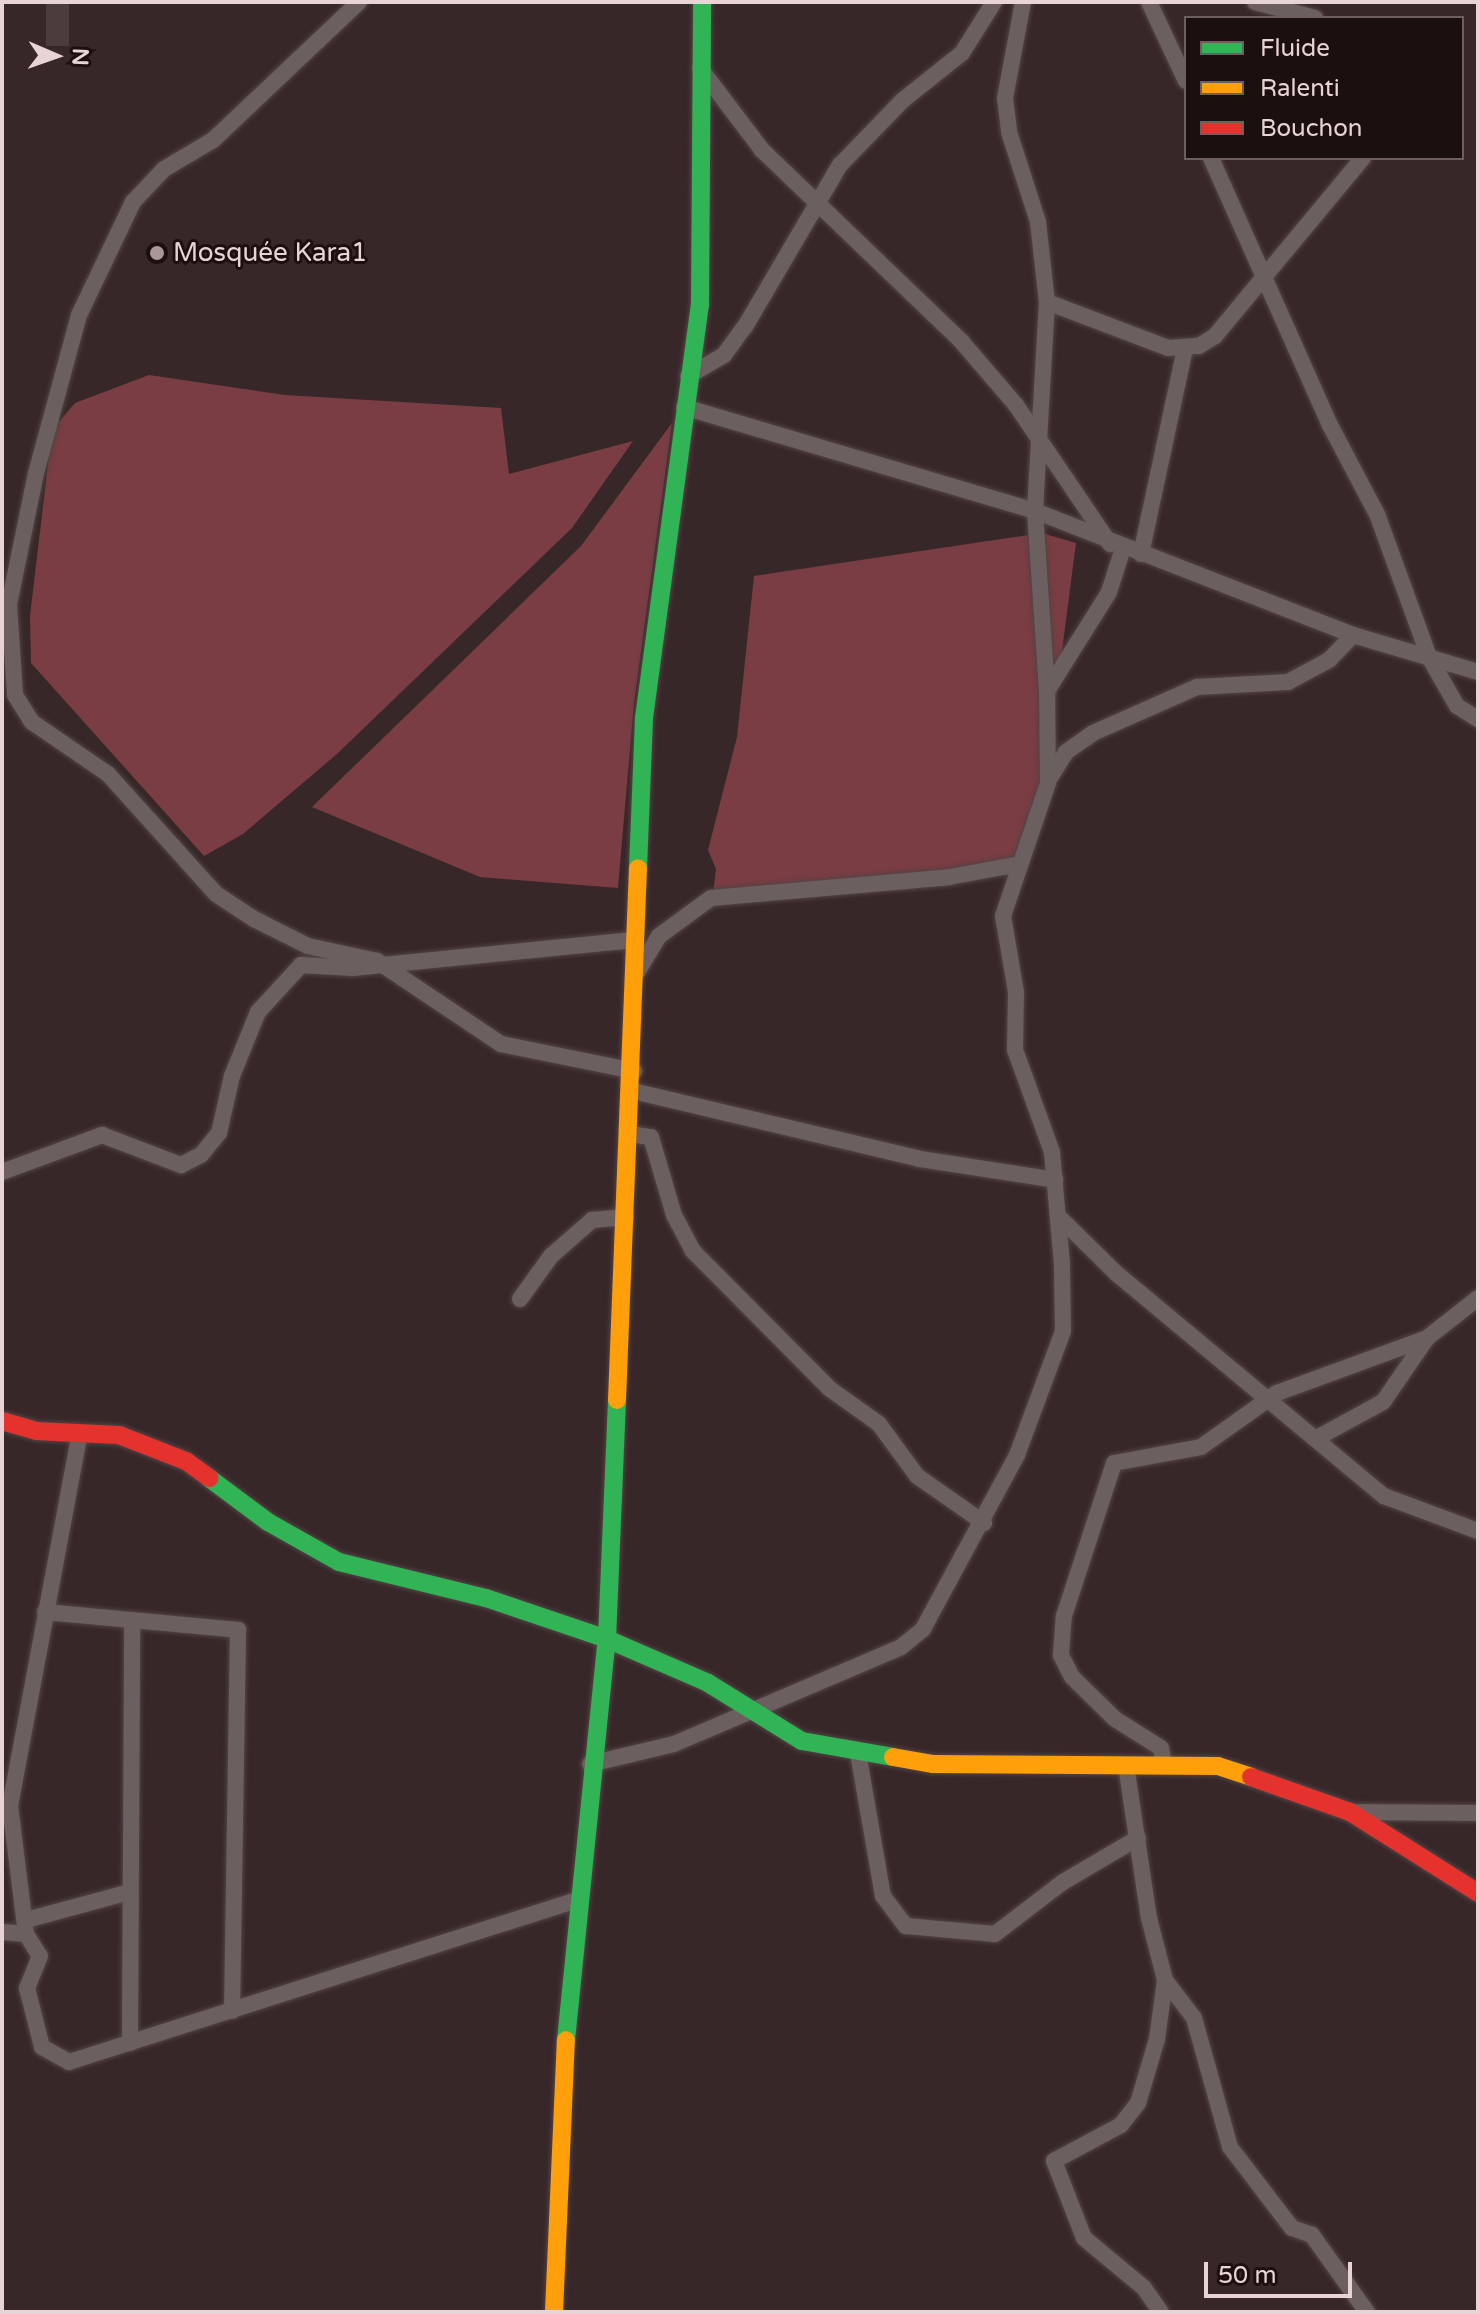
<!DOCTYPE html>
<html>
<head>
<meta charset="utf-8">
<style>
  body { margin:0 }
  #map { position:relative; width:1480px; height:2314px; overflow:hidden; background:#382729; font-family:"Varela Round",sans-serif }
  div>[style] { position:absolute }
  .forest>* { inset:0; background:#7a3d43 }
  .building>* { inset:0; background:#4b3c3e; transform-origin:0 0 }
  .roads { filter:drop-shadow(0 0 2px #524445) drop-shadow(0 0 2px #524445) }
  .street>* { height:16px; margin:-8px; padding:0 8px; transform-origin:8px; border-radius:8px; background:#6c5f60 }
  .fast>* { height:18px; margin:-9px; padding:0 9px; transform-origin:9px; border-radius:9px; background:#30b455 }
  .slow>* { height:18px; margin:-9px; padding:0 9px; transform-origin:9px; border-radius:9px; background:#ff9f0a }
  .jam>* { height:18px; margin:-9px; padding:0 9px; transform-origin:9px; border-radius:9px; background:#e5322d }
  .dots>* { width:22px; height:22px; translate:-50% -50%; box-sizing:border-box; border:4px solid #1c0f0f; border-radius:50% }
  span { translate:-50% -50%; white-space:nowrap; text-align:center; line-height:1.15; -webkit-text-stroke:6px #1c0f0f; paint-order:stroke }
  .poi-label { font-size:26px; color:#e8d4d5 }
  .left { translate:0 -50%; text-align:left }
  .frame { position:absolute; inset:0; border:4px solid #e8d4d5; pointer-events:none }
  .legend { position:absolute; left:1184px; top:16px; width:280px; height:144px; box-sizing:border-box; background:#1c0f0f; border:2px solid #6e5e5e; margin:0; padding:10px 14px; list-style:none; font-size:24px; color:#e8d4d5 }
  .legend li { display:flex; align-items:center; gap:16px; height:40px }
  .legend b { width:40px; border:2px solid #6e5e5e }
  .north { position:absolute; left:16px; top:16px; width:80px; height:80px; -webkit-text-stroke:6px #1c0f0f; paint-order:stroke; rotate:92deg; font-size:22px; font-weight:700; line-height:32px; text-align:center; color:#e8d4d5 }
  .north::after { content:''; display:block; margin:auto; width:28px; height:36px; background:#e8d4d5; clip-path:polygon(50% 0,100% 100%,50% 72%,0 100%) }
  .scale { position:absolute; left:1204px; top:2262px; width:148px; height:36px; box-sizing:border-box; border:4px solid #e8d4d5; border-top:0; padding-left:10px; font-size:24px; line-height:28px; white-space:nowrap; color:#e8d4d5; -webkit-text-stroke:6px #1c0f0f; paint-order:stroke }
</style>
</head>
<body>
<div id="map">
  <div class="forest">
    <div style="clip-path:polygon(149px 375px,285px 395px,501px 408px,509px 474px,633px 441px,572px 528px,338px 753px,243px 834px,204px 856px,31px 663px,30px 616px,52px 430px,75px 403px)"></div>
    <div style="clip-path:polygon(672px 423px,634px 703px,618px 888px,480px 877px,312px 807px,581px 546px)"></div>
    <div style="clip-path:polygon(1042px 533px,1076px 543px,1045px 782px,1014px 869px,903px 890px,712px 903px,716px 869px,708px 850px,737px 737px,754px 576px)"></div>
  </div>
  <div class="building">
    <div style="left:46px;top:3px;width:23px;height:43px"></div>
  </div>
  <div class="roads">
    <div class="street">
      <div style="left:359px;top:2px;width:201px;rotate:136.6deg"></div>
      <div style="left:213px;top:140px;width:57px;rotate:149.4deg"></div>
      <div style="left:164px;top:169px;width:45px;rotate:133.2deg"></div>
      <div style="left:133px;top:202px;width:125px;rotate:115.5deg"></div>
      <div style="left:79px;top:315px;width:164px;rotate:105.2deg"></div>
      <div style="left:36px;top:473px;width:134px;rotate:101.6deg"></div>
      <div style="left:9px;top:604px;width:91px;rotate:86.2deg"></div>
      <div style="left:15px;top:695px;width:32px;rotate:58deg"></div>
      <div style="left:32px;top:722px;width:92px;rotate:34.4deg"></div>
      <div style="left:108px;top:774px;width:161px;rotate:48deg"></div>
      <div style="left:216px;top:894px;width:45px;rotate:33.3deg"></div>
      <div style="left:254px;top:919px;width:60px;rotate:26.6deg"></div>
      <div style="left:308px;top:946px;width:71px;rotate:12.3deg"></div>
      <div style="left:377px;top:961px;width:149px;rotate:33.8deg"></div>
      <div style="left:501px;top:1044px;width:136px;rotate:11.5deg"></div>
      <div style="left:1023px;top:2px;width:98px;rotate:100.6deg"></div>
      <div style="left:1005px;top:98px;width:34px;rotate:83deg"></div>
      <div style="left:1009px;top:132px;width:95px;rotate:72.1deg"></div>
      <div style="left:1038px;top:222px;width:81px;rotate:83.6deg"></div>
      <div style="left:1047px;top:302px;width:209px;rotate:93.3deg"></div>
      <div style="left:1035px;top:511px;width:180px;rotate:86.2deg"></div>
      <div style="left:1149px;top:2px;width:87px;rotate:64.9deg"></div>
      <div style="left:1255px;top:2px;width:62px;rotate:14.9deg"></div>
      <div style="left:700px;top:68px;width:103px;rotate:52.9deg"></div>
      <div style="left:762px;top:150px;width:277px;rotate:43.8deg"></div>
      <div style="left:962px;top:342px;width:83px;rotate:49.4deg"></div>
      <div style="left:1016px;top:405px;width:168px;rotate:55.9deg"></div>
      <div style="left:1211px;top:158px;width:292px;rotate:66deg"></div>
      <div style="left:1330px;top:425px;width:101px;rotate:62.2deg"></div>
      <div style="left:1377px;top:514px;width:152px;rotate:70deg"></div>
      <div style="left:1429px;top:657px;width:56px;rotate:60.3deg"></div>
      <div style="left:1457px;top:706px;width:25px;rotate:32deg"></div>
      <div style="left:1047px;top:302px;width:129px;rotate:20.8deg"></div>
      <div style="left:1168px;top:348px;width:31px;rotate:-4deg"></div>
      <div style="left:1199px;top:346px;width:19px;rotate:-32deg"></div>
      <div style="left:1215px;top:336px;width:231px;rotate:-50.3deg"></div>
      <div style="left:688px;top:376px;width:42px;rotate:-30.3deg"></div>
      <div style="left:724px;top:355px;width:37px;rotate:-54deg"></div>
      <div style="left:746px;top:325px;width:186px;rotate:-59.6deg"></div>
      <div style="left:840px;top:165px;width:91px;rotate:-45.9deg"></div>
      <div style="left:903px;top:100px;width:75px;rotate:-38.5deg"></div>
      <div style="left:962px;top:53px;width:60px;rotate:-57.9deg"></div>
      <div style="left:684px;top:407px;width:366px;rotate:16.5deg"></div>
      <div style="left:1035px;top:511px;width:341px;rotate:21.3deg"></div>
      <div style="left:1353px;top:635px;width:130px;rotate:16.5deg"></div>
      <div style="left:1141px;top:554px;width:210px;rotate:-77.9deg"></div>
      <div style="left:1048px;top:781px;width:34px;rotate:-58deg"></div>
      <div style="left:1066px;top:752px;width:33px;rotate:-35deg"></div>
      <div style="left:1093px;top:733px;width:114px;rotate:-23.9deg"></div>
      <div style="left:1197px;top:687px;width:91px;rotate:-3.1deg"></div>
      <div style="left:1288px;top:682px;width:47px;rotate:-28.2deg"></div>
      <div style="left:1329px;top:660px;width:35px;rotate:-46deg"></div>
      <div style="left:636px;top:974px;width:44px;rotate:-58.8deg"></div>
      <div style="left:659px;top:936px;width:64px;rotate:-36.2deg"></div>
      <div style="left:711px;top:898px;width:239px;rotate:-5deg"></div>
      <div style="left:949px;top:877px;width:72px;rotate:-10.4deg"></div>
      <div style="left:633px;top:1091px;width:295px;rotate:13.3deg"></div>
      <div style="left:920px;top:1159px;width:137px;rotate:8.8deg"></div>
      <div style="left:629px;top:1134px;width:22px;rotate:8deg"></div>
      <div style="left:651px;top:1137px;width:81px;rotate:73.6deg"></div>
      <div style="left:674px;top:1215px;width:41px;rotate:62.2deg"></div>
      <div style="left:693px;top:1251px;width:194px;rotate:45.2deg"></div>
      <div style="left:830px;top:1389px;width:60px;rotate:35.5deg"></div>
      <div style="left:879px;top:1424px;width:64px;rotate:53.8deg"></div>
      <div style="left:917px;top:1476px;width:82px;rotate:35deg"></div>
      <div style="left:2px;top:1172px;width:107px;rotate:-20.3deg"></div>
      <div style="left:102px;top:1135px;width:85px;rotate:20.8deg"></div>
      <div style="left:181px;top:1165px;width:22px;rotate:-27deg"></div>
      <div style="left:201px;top:1155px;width:28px;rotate:-51deg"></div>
      <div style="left:219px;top:1133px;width:58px;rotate:-77.2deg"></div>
      <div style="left:232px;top:1076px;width:69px;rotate:-67.9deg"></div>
      <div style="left:258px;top:1012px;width:64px;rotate:-47.5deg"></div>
      <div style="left:301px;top:965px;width:52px;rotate:3.3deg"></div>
      <div style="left:353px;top:968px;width:284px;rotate:-5.7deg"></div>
      <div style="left:1058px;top:1216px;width:81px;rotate:44.5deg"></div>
      <div style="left:1116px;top:1273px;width:349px;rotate:39.8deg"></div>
      <div style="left:1384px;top:1496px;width:100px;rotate:20.4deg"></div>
      <div style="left:520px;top:1299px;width:53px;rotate:-54.2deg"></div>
      <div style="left:551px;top:1256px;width:55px;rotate:-41.3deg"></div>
      <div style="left:592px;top:1220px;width:34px;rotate:-5deg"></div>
      <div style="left:1315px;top:1439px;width:77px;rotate:-28.6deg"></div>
      <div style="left:1383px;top:1402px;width:78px;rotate:-55.5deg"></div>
      <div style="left:1427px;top:1338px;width:65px;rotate:-38.1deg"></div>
      <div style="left:45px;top:1612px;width:194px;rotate:5.3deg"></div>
      <div style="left:238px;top:1630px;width:381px;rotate:90.9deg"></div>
      <div style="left:858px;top:1753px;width:145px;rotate:80.1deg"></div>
      <div style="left:883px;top:1896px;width:38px;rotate:53deg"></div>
      <div style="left:906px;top:1926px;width:89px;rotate:5.1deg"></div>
      <div style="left:995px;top:1934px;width:86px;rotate:-37.4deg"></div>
      <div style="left:1063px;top:1882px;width:87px;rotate:-30.4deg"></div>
      <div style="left:590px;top:1764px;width:86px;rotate:-13.4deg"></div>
      <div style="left:674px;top:1744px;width:247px;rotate:-23.1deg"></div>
      <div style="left:901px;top:1647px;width:28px;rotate:-39deg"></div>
      <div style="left:923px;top:1629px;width:198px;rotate:-61.6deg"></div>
      <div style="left:1017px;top:1455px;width:132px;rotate:-69.6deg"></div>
      <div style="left:1063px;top:1331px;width:67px;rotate:-90.9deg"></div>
      <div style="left:1062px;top:1264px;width:112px;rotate:-95.1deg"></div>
      <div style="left:1052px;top:1152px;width:109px;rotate:-109.9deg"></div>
      <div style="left:1015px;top:1050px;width:58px;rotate:-89deg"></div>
      <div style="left:1016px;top:992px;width:77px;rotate:-99.7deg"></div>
      <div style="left:1003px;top:916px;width:140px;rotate:-71.3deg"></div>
      <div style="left:1048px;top:783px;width:92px;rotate:-90.6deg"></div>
      <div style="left:1047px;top:691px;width:117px;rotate:-57.9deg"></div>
      <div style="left:1109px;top:592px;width:46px;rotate:-72.3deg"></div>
      <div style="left:1164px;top:1764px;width:16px;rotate:-101deg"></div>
      <div style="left:1161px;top:1748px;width:54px;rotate:-147.8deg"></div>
      <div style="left:1115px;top:1719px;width:60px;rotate:-135.7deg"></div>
      <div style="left:1072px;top:1677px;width:25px;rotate:-117deg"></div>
      <div style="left:1061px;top:1655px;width:39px;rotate:-86deg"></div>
      <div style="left:1064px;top:1616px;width:161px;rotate:-71.9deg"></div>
      <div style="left:1114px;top:1463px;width:88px;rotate:-10.4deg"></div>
      <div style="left:1201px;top:1447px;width:93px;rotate:-35.4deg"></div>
      <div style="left:1277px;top:1393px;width:160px;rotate:-20.1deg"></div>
      <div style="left:1126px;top:1765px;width:155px;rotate:81.5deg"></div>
      <div style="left:1149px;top:1918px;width:64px;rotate:75.5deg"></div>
      <div style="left:1165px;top:1980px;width:60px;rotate:97.7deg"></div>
      <div style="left:1157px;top:2039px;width:67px;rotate:106.5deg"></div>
      <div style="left:1138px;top:2103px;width:28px;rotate:128deg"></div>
      <div style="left:1121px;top:2125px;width:76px;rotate:151.8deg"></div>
      <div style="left:1054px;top:2161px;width:83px;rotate:68.7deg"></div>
      <div style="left:1084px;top:2238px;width:78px;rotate:39.8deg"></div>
      <div style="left:1144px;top:2288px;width:29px;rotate:55deg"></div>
      <div style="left:1350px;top:1812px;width:128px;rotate:0.4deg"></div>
      <div style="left:26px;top:1920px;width:108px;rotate:-15.1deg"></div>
      <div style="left:2px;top:1932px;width:24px;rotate:5deg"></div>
      <div style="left:26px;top:1934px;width:26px;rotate:58deg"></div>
      <div style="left:40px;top:1956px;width:35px;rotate:112deg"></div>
      <div style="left:27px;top:1988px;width:61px;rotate:75.7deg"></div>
      <div style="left:42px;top:2047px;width:31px;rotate:29deg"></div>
      <div style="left:69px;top:2062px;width:533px;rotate:-17.69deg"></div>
      <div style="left:26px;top:1934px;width:129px;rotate:-97.1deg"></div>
      <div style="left:10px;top:1806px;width:380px;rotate:-79.4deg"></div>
      <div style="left:1165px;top:1980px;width:48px;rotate:52.7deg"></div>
      <div style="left:1194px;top:2018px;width:134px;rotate:74.4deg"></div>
      <div style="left:1230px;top:2147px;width:102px;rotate:52.6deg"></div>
      <div style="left:1292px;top:2228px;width:21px;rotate:19deg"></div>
      <div style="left:1312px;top:2235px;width:95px;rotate:54.5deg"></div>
      <div style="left:130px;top:2043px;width:423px;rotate:-89.7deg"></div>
    </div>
    <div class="fast">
      <div style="left:638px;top:868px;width:150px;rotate:-87.7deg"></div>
      <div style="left:644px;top:718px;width:417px;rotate:-82.3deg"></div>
      <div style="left:700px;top:305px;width:303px;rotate:-89.6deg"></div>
      <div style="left:209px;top:1478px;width:74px;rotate:36.7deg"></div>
      <div style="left:268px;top:1522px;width:81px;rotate:29.4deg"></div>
      <div style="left:339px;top:1562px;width:151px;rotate:13.8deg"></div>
      <div style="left:486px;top:1598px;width:128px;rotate:18.7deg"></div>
      <div style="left:607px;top:1639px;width:110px;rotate:23.5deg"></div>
      <div style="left:708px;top:1683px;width:110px;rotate:31.7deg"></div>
      <div style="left:802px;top:1741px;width:92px;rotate:10deg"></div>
      <div style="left:566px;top:2040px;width:403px;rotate:-84.2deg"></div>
      <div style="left:607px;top:1639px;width:239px;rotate:-87.6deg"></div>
    </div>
    <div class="slow">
      <div style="left:617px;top:1400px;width:532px;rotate:-87.74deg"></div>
      <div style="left:893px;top:1757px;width:41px;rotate:9.9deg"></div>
      <div style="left:933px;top:1764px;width:285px;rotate:0.4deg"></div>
      <div style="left:1218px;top:1766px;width:35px;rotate:18deg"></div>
      <div style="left:554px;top:2312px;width:272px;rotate:-87.5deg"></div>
    </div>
    <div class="jam">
      <div style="left:2px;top:1421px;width:35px;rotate:16deg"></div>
      <div style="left:36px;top:1431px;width:83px;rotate:2.8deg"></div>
      <div style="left:119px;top:1435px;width:72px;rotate:21.2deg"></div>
      <div style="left:186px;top:1461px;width:29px;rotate:36deg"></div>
      <div style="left:1251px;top:1777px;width:105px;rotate:19.5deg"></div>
      <div style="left:1350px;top:1812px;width:151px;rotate:32.3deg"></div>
    </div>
  </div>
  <div class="dots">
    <div style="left:157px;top:253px;background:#aa9799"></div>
  </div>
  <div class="poi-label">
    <span class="left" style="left:173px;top:253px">Mosquée Kara1</span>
  </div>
  <div class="frame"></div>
  <ul class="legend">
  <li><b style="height:10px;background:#30b455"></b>Fluide</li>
  <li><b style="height:10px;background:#ff9f0a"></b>Ralenti</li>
  <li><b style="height:10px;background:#e5322d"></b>Bouchon</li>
  </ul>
  <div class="north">N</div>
  <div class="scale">50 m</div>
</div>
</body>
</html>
